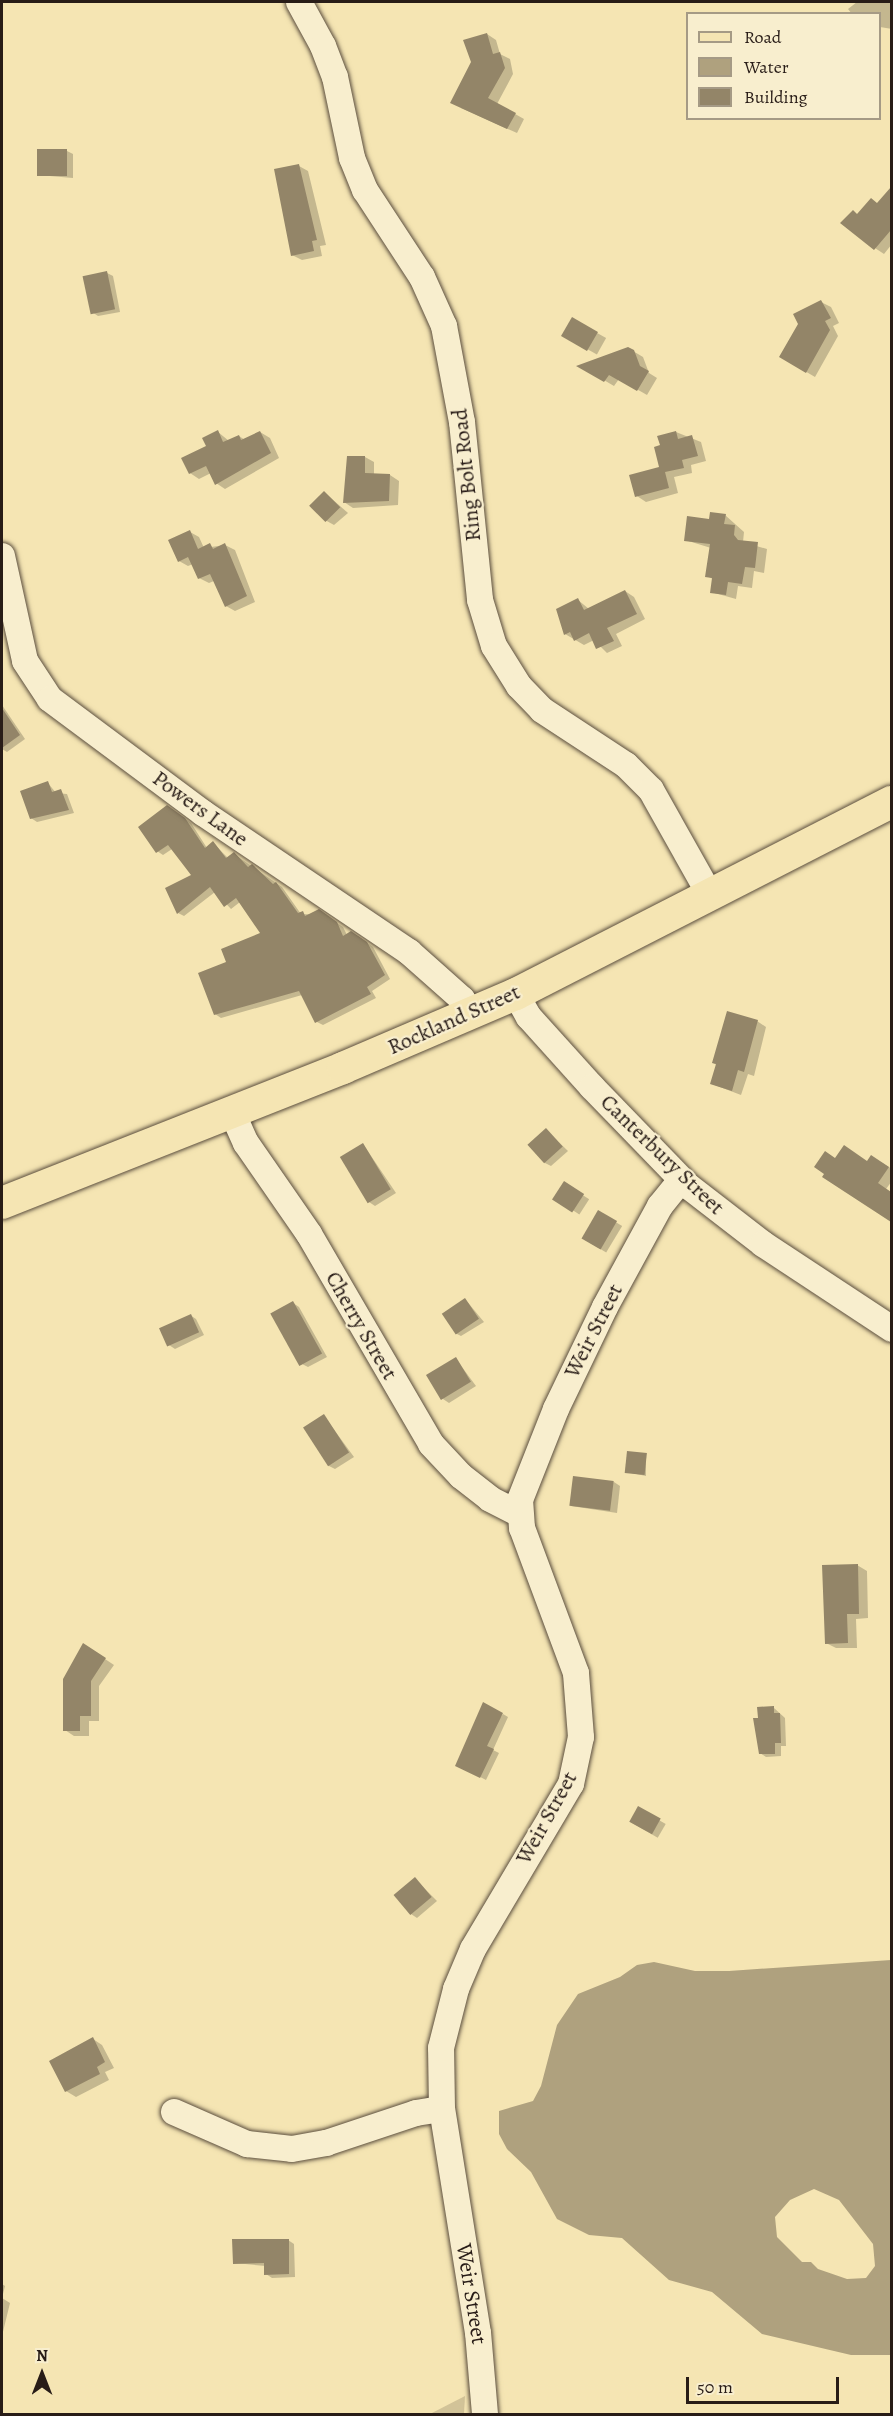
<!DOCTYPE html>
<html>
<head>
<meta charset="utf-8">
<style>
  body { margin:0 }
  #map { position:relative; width:893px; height:2416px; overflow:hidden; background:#f5e5b3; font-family:Alegreya,serif }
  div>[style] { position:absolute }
  .green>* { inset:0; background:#d2c398 }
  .water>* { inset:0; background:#afa17e }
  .shadow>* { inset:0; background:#0003; transform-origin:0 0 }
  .building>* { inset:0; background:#938568; transform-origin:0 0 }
  .roads { filter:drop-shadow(0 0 2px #5b4e3e) drop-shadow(0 0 2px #5b4e3e) }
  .minor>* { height:26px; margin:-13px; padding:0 13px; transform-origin:13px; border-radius:13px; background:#f8eece }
  .major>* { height:32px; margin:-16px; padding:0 16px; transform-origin:16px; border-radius:16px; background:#f5e5b3 }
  span { translate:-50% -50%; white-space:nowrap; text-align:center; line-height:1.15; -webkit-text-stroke:4.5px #f8eece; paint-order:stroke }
  .street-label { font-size:22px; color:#281c17 }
  .frame { position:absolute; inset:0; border:3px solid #281c17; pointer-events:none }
  .legend { position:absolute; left:686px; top:12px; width:195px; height:108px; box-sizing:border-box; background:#f8eece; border:2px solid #a59a85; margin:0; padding:8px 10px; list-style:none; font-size:18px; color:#281c17 }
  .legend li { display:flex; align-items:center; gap:12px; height:30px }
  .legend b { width:30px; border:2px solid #a59a85 }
  .north { position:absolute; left:12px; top:2344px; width:60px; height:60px; -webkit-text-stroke:4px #f8eece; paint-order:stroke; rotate:0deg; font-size:16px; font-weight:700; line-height:24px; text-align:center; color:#281c17 }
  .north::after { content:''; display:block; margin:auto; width:21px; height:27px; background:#281c17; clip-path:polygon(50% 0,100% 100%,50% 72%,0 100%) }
  .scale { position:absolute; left:686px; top:2377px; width:153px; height:27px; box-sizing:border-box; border:3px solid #281c17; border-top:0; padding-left:8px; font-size:18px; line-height:21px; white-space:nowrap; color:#281c17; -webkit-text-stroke:4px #f8eece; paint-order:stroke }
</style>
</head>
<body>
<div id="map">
  <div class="green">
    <div style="clip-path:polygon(465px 2396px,464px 2414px,430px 2414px)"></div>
  </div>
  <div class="water">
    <div style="clip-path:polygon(evenodd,891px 1960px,891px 2355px,851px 2355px,762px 2334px,712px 2292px,669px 2280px,622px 2238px,589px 2235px,557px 2219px,531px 2172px,507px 2149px,499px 2134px,499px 2111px,533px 2101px,541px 2086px,557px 2025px,578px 1994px,620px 1977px,637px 1965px,654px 1962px,695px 1971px,729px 1971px,891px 1960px,814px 2189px,839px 2200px,873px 2244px,875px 2266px,866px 2278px,847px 2279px,818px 2269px,811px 2262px,802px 2262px,777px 2237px,775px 2217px,790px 2200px,814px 2189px)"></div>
  </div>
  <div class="shadow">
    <div style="clip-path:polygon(857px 2px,892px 2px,892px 29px,880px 27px,880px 14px,852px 14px,848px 9px)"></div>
    <div style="clip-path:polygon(487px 34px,496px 40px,500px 54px,510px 59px,513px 74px,497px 104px,524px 119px,517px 133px,461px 108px)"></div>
    <div style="clip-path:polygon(67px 151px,73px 154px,73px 178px,38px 175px)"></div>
    <div style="clip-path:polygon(299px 166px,308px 171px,326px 245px,320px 246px,322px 256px,302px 260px,292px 255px)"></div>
    <div style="clip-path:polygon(892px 189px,892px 244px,884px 254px,875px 248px,859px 215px,878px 204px)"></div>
    <div style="clip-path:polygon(107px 273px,113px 276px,120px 312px,98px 316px,92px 312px)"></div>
    <div style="clip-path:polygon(821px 302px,831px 307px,839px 323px,833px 326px,838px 336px,815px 377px,781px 357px)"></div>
    <div style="left:572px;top:319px;width:39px;height:19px;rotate:29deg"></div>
    <div style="clip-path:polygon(628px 348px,643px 357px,649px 373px,657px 378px,647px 395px,619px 379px,614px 386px,580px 366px)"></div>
    <div style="clip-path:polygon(218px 432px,229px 441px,239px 436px,245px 440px,260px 432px,270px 438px,279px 458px,225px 489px,216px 483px,211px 473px,199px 479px,190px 473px)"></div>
    <div style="clip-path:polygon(676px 432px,701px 442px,706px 461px,691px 465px,692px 473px,674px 477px,678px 493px,646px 502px,637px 496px,661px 468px,661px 446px)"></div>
    <div style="clip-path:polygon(365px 457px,374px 462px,374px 475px,390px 475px,399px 481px,398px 505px,353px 508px,344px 502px)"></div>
    <div style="clip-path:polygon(324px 492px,348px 513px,334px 525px,325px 520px)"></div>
    <div style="clip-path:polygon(725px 515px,744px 532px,743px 542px,767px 549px,764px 573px,754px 571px,752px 588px,738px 586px,736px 599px,711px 592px,713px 579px,707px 576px,711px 548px,685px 540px,710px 521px)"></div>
    <div style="clip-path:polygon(190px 532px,199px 537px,204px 548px,225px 545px,235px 550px,255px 602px,235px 611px,226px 606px,214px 581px,209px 583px,199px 578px,193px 564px,188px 566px,179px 561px)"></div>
    <div style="clip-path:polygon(625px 591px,634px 597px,645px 619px,616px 634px,622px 646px,607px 653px,594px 640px,584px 645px,565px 634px,578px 600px,589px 609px)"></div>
    <div style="clip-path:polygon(2px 705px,25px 739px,7px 752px,2px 749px)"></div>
    <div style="clip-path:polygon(48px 783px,56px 793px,67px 794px,74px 813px,37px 822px,31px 818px)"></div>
    <div style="clip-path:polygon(174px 811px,191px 823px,207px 848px,213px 843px,228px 858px,234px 854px,282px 887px,301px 914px,325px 915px,343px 927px,347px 935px,358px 936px,373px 947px,390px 979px,372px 991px,376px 998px,323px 1025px,317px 1022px,302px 995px,221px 1018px,215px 1014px,228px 963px,262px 933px,240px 902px,231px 909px,215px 892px,184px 916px,178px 913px,193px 876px,172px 849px,163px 855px,157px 851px)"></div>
    <div style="clip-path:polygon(757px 1021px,766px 1027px,754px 1076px,748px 1074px,741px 1095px,712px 1084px,717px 1065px,713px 1063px)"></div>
    <div style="clip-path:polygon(546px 1130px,568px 1151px,551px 1166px,545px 1163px)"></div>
    <div style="clip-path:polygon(363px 1144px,396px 1193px,375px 1206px,369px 1202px)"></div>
    <div style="clip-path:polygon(836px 1159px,881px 1162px,892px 1169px,892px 1181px,886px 1189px,892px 1193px,892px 1220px,824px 1177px)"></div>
    <div style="left:564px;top:1183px;width:30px;height:18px;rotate:33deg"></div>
    <div style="left:599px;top:1212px;width:27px;height:31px;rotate:31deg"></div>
    <div style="clip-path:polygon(465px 1299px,484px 1322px,461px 1336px,455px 1333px)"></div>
    <div style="clip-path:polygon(293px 1303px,299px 1307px,327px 1357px,308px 1367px,302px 1364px)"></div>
    <div style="clip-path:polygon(190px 1315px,196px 1319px,204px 1335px,175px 1349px,169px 1345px)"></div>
    <div style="clip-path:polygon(456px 1359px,476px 1386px,449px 1403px,443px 1399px)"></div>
    <div style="clip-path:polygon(324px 1416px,354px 1457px,335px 1469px,329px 1466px)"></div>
    <div style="clip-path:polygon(646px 1455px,646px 1476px,626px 1472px)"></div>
    <div style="clip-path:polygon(614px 1482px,620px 1486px,617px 1513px,571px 1506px)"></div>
    <div style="clip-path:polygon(857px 1565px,867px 1571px,868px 1618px,856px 1619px,857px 1648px,836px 1648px,826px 1643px)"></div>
    <div style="clip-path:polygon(84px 1645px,114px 1665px,99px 1686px,99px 1721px,89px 1721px,89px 1736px,74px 1736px,65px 1730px,65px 1679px)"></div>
    <div style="clip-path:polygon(774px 1708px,785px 1718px,786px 1746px,781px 1746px,781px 1756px,766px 1757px,760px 1753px,759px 1719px)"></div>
    <div style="clip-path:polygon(503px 1714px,508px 1717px,493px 1750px,499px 1753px,486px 1780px,463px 1768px)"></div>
    <div style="left:638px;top:1808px;width:32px;height:16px;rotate:30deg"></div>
    <div style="clip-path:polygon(415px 1879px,437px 1901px,417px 1918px,411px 1914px)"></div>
    <div style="clip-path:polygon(93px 2039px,102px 2045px,114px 2068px,105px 2072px,109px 2080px,76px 2097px,66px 2091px)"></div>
    <div style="clip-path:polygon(288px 2240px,294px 2244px,295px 2277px,272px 2278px,266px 2274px,266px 2266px,234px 2263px)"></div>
    <div style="clip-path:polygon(2px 2284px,5px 2286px,2px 2298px,10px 2303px,2px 2336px)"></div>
  </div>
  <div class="building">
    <div style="clip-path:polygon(487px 33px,493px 54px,500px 52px,505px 68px,488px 98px,516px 113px,507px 129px,450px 103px,471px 62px,463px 40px)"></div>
    <div style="left:37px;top:149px;width:30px;height:27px"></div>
    <div style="clip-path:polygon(299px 164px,317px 240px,312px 241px,314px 251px,291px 256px,274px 169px)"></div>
    <div style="clip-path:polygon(891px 187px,891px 230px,874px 250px,840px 223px,853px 210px,857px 214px,871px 198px,877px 203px)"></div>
    <div style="left:107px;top:271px;width:39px;height:25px;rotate:78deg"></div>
    <div style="clip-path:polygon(821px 300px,831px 318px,825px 321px,830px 330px,806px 373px,779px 357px,798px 324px,793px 314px)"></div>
    <div style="left:572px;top:317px;width:30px;height:22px;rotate:30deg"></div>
    <div style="clip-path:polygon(628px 347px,634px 350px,640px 366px,649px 371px,637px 391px,609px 375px,604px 382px,576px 366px)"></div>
    <div style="clip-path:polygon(218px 430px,223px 442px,239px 435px,241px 440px,260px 431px,271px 453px,215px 485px,206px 466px,189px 474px,181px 458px,206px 446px,202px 438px)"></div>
    <div style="clip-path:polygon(676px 431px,678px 439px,692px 435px,698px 456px,682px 460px,684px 468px,665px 472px,669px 488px,635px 497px,629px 475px,659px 467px,654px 447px,660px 445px,657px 436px)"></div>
    <div style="clip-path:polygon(347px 456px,365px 456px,365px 473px,390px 474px,389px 501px,343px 503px)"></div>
    <div style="left:324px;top:491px;width:23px;height:21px;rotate:45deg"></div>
    <div style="clip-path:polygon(710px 512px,726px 514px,724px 524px,735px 525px,734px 535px,738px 540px,758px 542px,755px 568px,745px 567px,742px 584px,728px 582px,726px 595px,710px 593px,712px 578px,705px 577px,710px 544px,684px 541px,687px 516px,709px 519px)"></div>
    <div style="clip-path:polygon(190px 530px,198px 549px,210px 543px,213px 549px,225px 543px,247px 596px,225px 607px,210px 574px,198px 579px,188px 557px,178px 562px,168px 540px)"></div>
    <div style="clip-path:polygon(625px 590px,637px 614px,607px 628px,614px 641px,596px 649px,589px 633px,574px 641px,570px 632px,564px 635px,556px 609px,578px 598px,584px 610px)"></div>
    <div style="clip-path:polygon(2px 708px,20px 735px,2px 748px)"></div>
    <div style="clip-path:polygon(48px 781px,52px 792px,61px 789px,69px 810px,30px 819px,20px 791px)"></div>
    <div style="clip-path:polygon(167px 805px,185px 818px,205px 848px,213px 841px,226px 858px,234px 852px,248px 867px,252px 864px,273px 884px,276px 882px,298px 913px,303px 911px,305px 916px,319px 909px,337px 922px,343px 936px,351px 931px,367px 942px,385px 975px,367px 987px,371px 994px,315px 1023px,299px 991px,214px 1015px,198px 973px,226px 962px,221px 949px,260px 933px,236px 898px,224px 907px,210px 887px,177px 914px,165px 888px,191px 875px,168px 845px,156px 853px,138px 827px)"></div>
    <div style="clip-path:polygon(727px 1011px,758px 1020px,744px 1072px,738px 1070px,732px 1091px,710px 1084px,716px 1064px,712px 1063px)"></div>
    <div style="left:546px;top:1128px;width:25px;height:25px;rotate:48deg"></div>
    <div style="left:363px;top:1143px;width:54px;height:27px;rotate:59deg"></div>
    <div style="clip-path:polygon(844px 1145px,867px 1161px,871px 1155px,889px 1167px,878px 1183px,891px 1192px,891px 1222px,822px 1177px,824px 1174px,814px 1167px,825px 1151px,835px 1158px)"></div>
    <div style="left:564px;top:1181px;width:24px;height:22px;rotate:33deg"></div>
    <div style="left:598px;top:1210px;width:22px;height:33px;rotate:30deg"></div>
    <div style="left:465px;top:1298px;width:25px;height:28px;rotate:56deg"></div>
    <div style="left:293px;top:1301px;width:60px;height:26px;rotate:61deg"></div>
    <div style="left:191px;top:1314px;width:20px;height:35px;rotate:66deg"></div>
    <div style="left:456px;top:1357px;width:29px;height:35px;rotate:59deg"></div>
    <div style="left:324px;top:1414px;width:46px;height:25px;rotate:57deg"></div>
    <div style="left:627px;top:1451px;width:20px;height:22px;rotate:6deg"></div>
    <div style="left:573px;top:1476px;width:41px;height:30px;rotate:7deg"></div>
    <div style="clip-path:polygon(858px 1564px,859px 1614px,847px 1614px,848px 1643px,825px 1644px,822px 1565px)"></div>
    <div style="clip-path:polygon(83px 1643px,106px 1658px,91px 1681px,91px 1716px,80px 1716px,80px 1731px,63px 1731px,63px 1679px)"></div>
    <div style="clip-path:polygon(483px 1702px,503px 1713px,487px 1746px,494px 1749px,480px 1778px,455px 1766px)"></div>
    <div style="clip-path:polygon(774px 1706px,774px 1713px,780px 1713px,781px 1743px,775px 1743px,775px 1754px,759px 1754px,753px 1718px,758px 1718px,757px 1707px)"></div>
    <div style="left:638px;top:1806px;width:26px;height:18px;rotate:29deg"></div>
    <div style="left:415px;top:1877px;width:26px;height:28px;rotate:50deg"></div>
    <div style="clip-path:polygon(93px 2037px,105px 2062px,97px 2067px,100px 2074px,65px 2092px,49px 2061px)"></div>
    <div style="clip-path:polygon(232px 2239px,289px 2239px,289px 2274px,264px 2275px,264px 2263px,233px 2264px)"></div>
  </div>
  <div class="roads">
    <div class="minor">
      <div style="left:299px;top:2px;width:50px;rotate:61.4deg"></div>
      <div style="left:323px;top:46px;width:33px;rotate:69deg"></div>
      <div style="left:335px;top:77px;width:83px;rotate:78.1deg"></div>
      <div style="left:352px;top:158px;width:35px;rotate:68deg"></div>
      <div style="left:365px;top:190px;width:104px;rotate:56.8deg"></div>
      <div style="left:422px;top:277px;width:54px;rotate:65.8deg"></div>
      <div style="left:444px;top:326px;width:98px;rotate:79.4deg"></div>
      <div style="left:462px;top:422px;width:179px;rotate:84.2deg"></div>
      <div style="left:480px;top:600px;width:48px;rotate:73.1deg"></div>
      <div style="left:494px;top:646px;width:47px;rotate:58deg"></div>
      <div style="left:519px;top:686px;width:33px;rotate:46deg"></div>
      <div style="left:542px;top:710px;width:100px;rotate:33.2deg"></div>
      <div style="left:626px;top:765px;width:35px;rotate:45deg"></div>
      <div style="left:651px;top:790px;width:120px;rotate:60.7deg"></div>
      <div style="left:2px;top:556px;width:107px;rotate:77.6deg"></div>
      <div style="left:25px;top:661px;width:45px;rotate:56.7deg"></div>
      <div style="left:50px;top:699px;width:191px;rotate:36.7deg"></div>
      <div style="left:203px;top:813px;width:249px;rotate:34deg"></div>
      <div style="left:409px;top:952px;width:71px;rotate:41.6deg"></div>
      <div style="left:462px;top:999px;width:17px;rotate:59deg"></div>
      <div style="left:516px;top:994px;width:26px;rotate:61deg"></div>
      <div style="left:529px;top:1017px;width:94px;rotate:48deg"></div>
      <div style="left:592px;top:1087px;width:138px;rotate:45.9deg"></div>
      <div style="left:688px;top:1186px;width:95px;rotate:37.7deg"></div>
      <div style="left:763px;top:1244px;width:154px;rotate:33.4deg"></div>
      <div style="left:232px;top:1112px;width:34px;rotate:66deg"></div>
      <div style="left:246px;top:1143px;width:111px;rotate:55.3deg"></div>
      <div style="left:309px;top:1234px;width:243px;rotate:59.8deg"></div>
      <div style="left:431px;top:1444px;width:44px;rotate:46.8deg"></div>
      <div style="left:461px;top:1476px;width:37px;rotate:38deg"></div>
      <div style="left:490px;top:1499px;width:33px;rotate:27deg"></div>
      <div style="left:174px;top:2112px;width:80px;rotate:23.7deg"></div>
      <div style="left:247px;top:2144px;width:45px;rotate:6.3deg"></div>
      <div style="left:292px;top:2149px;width:35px;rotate:-10deg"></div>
      <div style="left:326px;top:2143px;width:95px;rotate:-18.4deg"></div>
      <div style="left:416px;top:2113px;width:26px;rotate:-9deg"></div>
      <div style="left:485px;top:2414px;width:81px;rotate:-94.9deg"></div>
      <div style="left:478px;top:2333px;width:227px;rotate:-99.1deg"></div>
      <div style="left:442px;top:2109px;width:61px;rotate:-90.9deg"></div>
      <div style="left:441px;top:2048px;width:61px;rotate:-75.7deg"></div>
      <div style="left:456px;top:1989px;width:43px;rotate:-67deg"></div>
      <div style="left:473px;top:1949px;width:192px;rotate:-59.3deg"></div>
      <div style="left:571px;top:1784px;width:48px;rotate:-78deg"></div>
      <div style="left:581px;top:1737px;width:64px;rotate:-94.5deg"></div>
      <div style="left:576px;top:1673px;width:155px;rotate:-110.4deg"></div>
      <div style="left:522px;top:1528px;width:28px;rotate:-94deg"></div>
      <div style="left:520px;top:1500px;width:98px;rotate:-68.4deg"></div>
      <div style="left:556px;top:1409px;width:113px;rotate:-64.3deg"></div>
      <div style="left:605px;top:1307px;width:115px;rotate:-61.4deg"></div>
      <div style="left:660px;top:1206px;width:33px;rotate:-51deg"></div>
    </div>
    <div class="major">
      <div style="left:2px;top:1203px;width:367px;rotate:-21.6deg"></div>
      <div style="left:343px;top:1068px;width:188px;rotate:-23.2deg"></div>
      <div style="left:516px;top:994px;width:422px;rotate:-27.1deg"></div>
    </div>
  </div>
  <div class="street-label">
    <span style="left:467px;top:475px;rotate:-96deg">Ring Bolt Road</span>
    <span style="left:200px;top:809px;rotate:36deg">Powers Lane</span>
    <span style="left:454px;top:1020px;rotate:-24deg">Rockland Street</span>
    <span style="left:662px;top:1155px;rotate:44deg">Canterbury Street</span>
    <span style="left:361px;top:1326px;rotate:60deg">Cherry Street</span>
    <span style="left:594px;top:1331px;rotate:-63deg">Weir Street</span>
    <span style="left:547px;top:1818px;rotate:-61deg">Weir Street</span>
    <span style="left:471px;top:2294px;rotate:81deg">Weir Street</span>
  </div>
  <div class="frame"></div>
  <ul class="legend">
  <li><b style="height:8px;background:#f5e5b3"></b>Road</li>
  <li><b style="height:16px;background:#afa17e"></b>Water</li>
  <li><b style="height:16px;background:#938568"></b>Building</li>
  </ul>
  <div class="north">N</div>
  <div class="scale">50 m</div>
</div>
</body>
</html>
